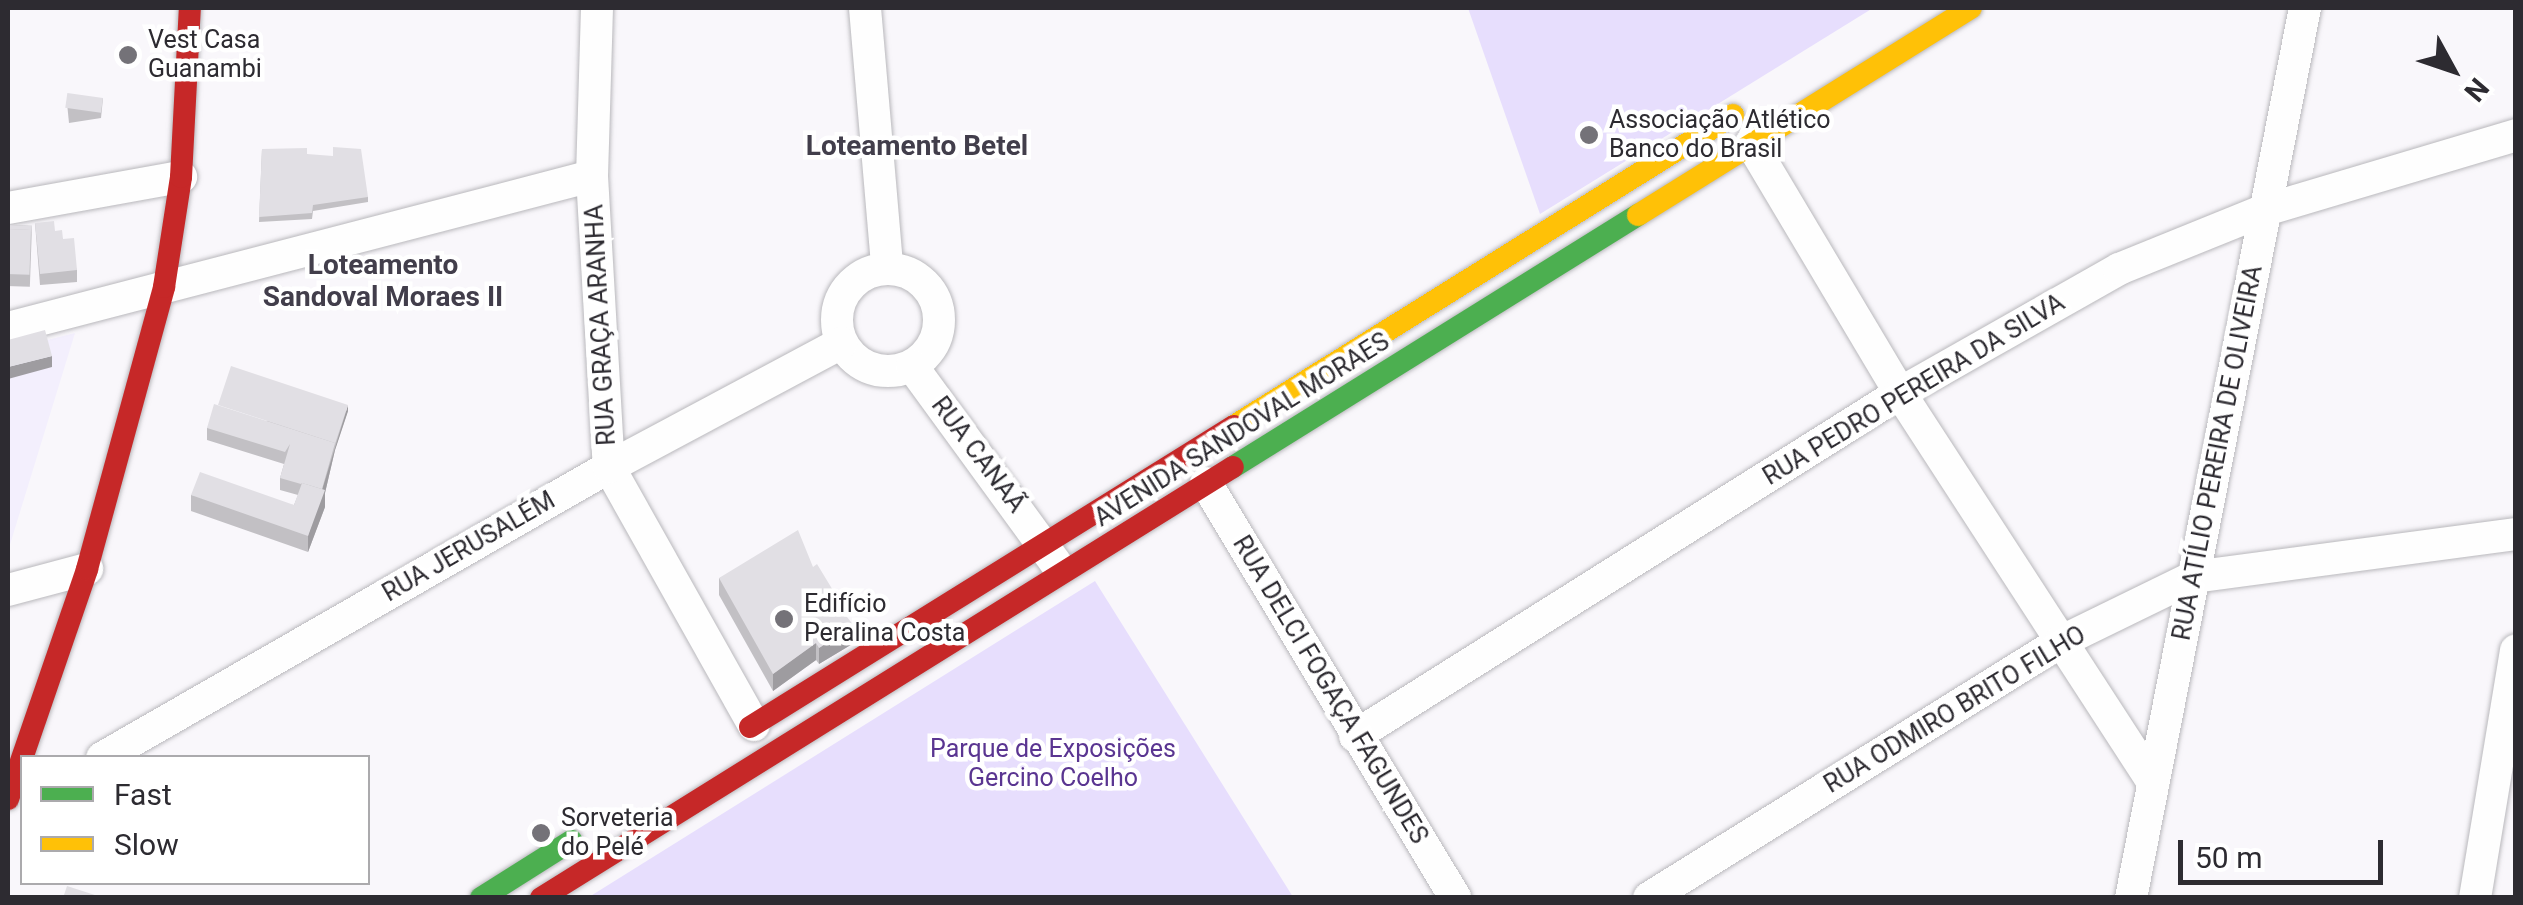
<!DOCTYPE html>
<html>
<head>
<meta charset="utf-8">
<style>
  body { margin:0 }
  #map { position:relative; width:2523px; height:905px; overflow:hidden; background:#f9f7fb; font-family:Roboto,sans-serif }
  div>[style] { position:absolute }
  .built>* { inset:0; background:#f3effd }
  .green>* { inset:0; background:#e7defd }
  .roads { filter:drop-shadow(0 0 2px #b9b8bc) drop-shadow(0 0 2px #b9b8bc) }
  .street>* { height:32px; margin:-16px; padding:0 16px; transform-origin:16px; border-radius:16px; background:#fefefe }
  .street>.ring { margin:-16px; padding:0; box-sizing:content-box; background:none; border:32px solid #fefefe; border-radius:50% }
  .fast>* { height:22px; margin:-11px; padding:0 11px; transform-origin:11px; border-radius:11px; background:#4caf50 }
  .slow>* { height:22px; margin:-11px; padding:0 11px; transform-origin:11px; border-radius:11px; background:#ffc107 }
  .jam>* { height:22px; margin:-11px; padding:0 11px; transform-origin:11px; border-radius:11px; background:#c62828 }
  .wall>* { inset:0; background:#c2c0c4; transform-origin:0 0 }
  .shaded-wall>* { inset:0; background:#9e9ca0 }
  .building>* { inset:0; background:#e1dfe4; transform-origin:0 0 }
  .dots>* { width:28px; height:28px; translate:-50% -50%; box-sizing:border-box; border:5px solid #fff; border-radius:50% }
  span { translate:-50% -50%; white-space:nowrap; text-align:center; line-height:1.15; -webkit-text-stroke:9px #fff; paint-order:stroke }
  .poi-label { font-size:25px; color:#2d2b31 }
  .left { translate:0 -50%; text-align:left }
  .street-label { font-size:25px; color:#2d2b31 }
  .park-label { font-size:25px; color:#5a3591 }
  .neighbourhood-label { font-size:28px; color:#423e4b; font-weight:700 }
  .frame { position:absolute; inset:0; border:10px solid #2d2b31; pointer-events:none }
  .legend { position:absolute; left:20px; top:755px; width:350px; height:130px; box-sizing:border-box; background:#fff; border:2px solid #abaaad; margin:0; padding:12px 18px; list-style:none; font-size:30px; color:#2d2b31 }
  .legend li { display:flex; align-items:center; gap:20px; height:50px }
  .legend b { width:50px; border:2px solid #abaaad }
  .north { position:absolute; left:2403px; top:20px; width:100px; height:100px; -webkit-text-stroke:8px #fff; paint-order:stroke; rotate:130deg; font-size:28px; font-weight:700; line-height:40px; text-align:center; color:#2d2b31 }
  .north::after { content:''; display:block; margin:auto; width:35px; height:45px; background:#2d2b31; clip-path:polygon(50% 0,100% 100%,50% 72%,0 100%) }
  .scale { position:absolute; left:2178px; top:840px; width:205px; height:45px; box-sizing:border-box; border:5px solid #2d2b31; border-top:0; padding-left:12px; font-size:30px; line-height:35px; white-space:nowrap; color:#2d2b31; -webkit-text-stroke:8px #fff; paint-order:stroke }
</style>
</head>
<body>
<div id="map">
  <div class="built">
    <div style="clip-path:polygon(75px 333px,8px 551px,8px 350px)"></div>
  </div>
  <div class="green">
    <div style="clip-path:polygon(1468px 8px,1873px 8px,1540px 214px)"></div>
    <div style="clip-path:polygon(1095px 581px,1293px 897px,589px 897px)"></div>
  </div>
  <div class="roads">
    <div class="street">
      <div style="left:597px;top:8px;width:168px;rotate:91.7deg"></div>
      <div style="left:592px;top:176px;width:291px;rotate:86.7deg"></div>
      <div style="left:609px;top:467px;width:296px;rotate:60.7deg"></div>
      <div style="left:865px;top:8px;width:260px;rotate:85.1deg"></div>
      <div style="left:1751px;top:143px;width:291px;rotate:59.2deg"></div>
      <div style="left:1900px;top:393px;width:465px;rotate:57deg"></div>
      <div style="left:8px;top:208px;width:176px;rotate:-10.2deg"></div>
      <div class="ring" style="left:837px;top:269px;width:70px;height:70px"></div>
      <div style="left:8px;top:328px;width:603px;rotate:-14.59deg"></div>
      <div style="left:912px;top:366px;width:243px;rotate:53.9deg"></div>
      <div style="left:1206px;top:483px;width:484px;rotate:59deg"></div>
      <div style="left:8px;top:590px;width:82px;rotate:-14.9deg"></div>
      <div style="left:1355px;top:736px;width:644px;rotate:-32.18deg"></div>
      <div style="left:1900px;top:393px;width:252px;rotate:-29.5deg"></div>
      <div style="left:2119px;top:269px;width:157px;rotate:-22deg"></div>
      <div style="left:2265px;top:210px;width:262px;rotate:-16.6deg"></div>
      <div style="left:102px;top:758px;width:585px;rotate:-29.85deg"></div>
      <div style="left:609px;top:467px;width:263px;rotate:-28.1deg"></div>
      <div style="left:1649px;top:898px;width:484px;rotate:-31.9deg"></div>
      <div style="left:2060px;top:642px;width:148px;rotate:-26deg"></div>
      <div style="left:2193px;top:577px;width:326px;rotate:-7.6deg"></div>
      <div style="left:2131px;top:898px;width:907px;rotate:-78.94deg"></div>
      <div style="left:2475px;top:898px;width:251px;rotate:-80.6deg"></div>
    </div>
    <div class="fast">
      <div style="left:1233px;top:467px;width:477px;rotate:-31.9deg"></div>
      <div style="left:481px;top:898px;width:107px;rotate:-32.3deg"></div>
    </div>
    <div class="slow">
      <div style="left:1638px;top:215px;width:392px;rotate:-31.9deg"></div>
      <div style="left:1234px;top:426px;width:588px;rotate:-31.93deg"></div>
    </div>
    <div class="jam">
      <div style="left:750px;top:727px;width:570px;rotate:-31.88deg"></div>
      <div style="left:8px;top:799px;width:243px;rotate:-71deg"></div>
      <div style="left:87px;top:569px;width:292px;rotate:-74.7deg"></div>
      <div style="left:164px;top:287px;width:111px;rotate:-81.2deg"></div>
      <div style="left:181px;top:177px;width:169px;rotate:-87deg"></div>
      <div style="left:541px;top:898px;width:815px;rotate:-31.92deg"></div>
    </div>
  </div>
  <div class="wall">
    <div style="clip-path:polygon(103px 98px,101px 118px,69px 123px,67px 103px)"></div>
    <div style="clip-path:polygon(262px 149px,307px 154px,368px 197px,368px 202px,313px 211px,312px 219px,259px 222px)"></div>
    <div style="clip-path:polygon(35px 223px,55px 231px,63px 239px,77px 270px,77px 282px,40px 285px)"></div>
    <div style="left:8px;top:225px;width:24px;height:61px;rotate:2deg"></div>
    <div style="clip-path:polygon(348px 411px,335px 450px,325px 493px,325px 507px,308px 552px,191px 511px,191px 495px,294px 505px,298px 495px,280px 490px,280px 478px,284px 464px,207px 440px,207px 428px)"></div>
    <div style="clip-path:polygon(813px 567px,834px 601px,854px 643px,819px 664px,816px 660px,773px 691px,719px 595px,719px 578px)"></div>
  </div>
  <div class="shaded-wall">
    <div style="clip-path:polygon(52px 356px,52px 367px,8px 379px,8px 367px)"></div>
    <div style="clip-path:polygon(348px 405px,348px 411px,335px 450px,325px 493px,325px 507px,308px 552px,308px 536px)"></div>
    <div style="clip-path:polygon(854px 626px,854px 643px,819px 664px,819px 648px)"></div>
    <div style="clip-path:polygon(816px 643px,816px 660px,773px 691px,773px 674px)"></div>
  </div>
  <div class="building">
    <div style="left:103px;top:98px;width:15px;height:36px;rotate:98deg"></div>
    <div style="clip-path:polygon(333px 147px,361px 149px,368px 197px,313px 205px,312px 213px,259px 217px,262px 149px,307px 148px,307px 154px,333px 156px)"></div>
    <div style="clip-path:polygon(54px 221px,55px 231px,62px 230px,63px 239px,74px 238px,77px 270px,40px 274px,35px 223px)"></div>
    <div style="clip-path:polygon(8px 225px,32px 226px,31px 236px,31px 230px,8px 229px,8px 234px)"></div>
    <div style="left:8px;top:229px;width:23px;height:45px;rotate:2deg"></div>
    <div style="clip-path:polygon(45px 330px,52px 356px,8px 367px,8px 340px)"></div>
    <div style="clip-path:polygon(231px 366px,348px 405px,334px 447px,335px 443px,218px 405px)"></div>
    <div style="clip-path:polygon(214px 404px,335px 443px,322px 489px,302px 483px,301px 484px,280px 478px,290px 444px,285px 452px,207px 428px)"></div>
    <div style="clip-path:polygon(200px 472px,294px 505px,302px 483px,325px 490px,308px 536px,191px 495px)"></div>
    <div style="clip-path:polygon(798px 530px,813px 567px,817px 564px,834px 592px,830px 595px,854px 626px,819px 648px,816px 643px,773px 674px,719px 578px)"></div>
    <div style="clip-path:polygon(67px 886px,98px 896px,98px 898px,63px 898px)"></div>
  </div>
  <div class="dots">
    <div style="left:128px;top:55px;background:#747278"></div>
    <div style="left:1589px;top:135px;background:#747278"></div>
    <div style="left:784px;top:619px;background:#747278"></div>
    <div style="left:541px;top:833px;background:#747278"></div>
  </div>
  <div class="poi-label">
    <span class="left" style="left:148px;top:55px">Vest Casa<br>Guanambi</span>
    <span class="left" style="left:1609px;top:135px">Associação Atlético<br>Banco do Brasil</span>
    <span class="left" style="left:804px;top:619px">Edifício<br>Peralina Costa</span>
    <span class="left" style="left:561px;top:833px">Sorveteria<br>do Pelé</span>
  </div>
  <div class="street-label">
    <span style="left:601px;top:325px;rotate:-93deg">RUA GRAÇA ARANHA</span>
    <span style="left:1914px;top:390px;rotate:-31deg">RUA PEDRO PEREIRA DA SILVA</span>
    <span style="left:1242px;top:430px;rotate:-32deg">AVENIDA SANDOVAL MORAES</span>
    <span style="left:2218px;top:453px;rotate:-79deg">RUA ATÍLIO PEREIRA DE OLIVEIRA</span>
    <span style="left:978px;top:455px;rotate:53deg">RUA CANAÃ</span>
    <span style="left:469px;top:547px;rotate:-30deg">RUA JERUSALÉM</span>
    <span style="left:1330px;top:690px;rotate:59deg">RUA DELCI FOGAÇA FAGUNDES</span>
    <span style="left:1955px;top:710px;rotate:-31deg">RUA ODMIRO BRITO FILHO</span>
  </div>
  <div class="park-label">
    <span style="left:1053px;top:764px">Parque de Exposições<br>Gercino Coelho</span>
  </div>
  <div class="neighbourhood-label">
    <span style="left:917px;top:146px">Loteamento Betel</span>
    <span style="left:383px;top:281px">Loteamento<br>Sandoval Moraes II</span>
  </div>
  <div class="frame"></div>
  <ul class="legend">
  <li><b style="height:12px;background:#4caf50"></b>Fast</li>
  <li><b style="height:12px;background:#ffc107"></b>Slow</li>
  </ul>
  <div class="north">N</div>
  <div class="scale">50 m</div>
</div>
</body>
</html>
